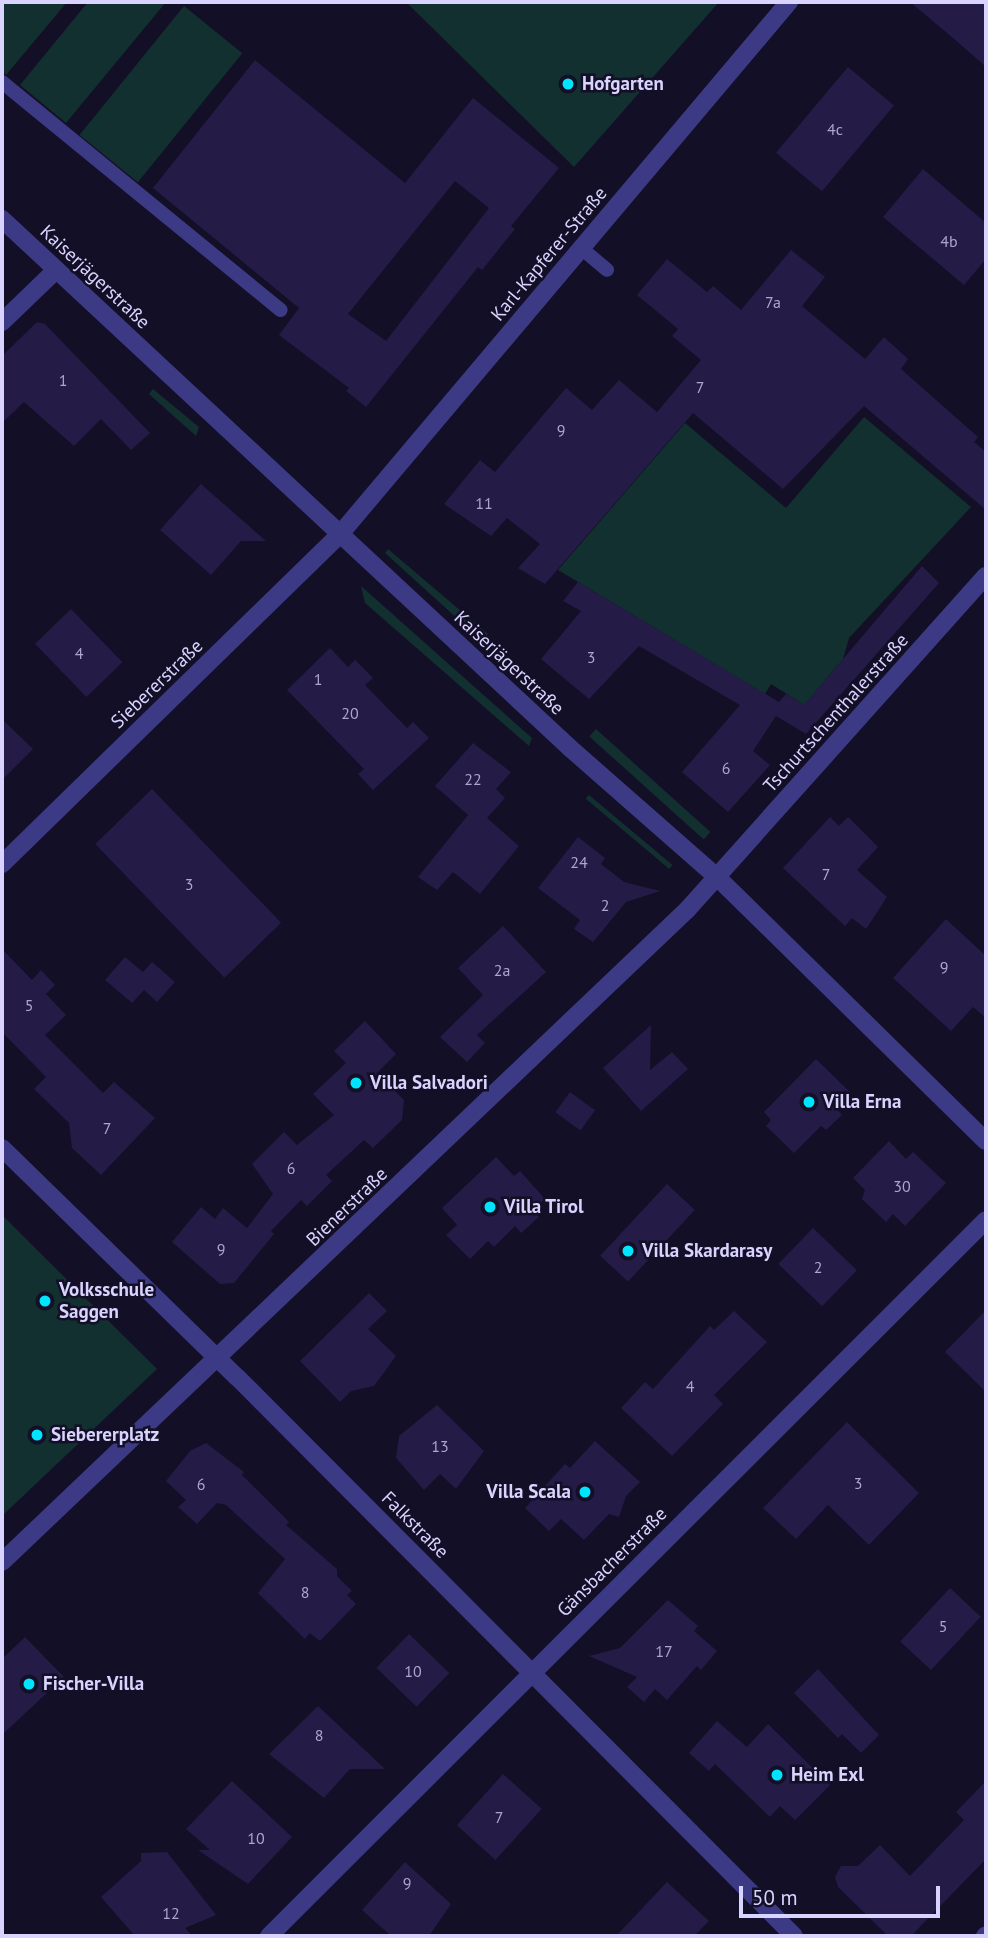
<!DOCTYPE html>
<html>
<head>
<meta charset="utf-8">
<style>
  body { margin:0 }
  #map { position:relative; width:988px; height:1938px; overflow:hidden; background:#130f26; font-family:"PT Sans",sans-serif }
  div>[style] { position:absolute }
  .green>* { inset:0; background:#12302f; transform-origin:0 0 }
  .building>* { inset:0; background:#241b47; transform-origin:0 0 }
  .service>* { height:14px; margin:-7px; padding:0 7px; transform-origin:7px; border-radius:7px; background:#3d3a85 }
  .minor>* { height:18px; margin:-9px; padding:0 9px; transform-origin:9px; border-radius:9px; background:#3d3a85 }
  .tertiary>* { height:18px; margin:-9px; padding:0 9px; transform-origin:9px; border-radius:9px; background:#3d3a85 }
  .dots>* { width:19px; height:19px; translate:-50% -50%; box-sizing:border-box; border:4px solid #130f26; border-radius:50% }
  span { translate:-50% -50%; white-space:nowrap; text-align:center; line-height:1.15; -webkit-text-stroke:5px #130f26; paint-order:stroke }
  .number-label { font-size:16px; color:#aca6d1 }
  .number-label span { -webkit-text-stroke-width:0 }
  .poi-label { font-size:19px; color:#d9d4ff; font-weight:700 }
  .left { translate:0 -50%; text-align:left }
  .right { translate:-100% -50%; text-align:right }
  .street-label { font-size:19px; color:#d9d4ff }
  .frame { position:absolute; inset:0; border:4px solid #d9d4ff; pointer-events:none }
  .scale { position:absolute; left:739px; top:1886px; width:201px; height:32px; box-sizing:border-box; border:4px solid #d9d4ff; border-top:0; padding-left:9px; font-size:21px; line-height:24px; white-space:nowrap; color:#d9d4ff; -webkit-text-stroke:5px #130f26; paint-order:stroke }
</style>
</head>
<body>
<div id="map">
  <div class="green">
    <div style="clip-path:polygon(2px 2px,67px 2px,6px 75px,2px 71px)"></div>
    <div style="clip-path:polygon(88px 2px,166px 2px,66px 123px,20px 85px)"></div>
    <div style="clip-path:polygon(406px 2px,719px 2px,574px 167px)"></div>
    <div style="left:184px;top:6px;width:75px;height:166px;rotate:39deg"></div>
    <div style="clip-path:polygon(153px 389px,199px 427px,196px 436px,149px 394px)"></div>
    <div style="clip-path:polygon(864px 417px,971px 507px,849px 638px,843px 659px,804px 705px,771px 684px,765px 694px,558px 570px,685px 423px,786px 508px)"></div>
    <div style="clip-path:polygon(388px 549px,488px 634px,482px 641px,385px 553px)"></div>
    <div style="clip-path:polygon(361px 586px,532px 738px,529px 746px,365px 603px)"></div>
    <div style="left:596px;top:729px;width:154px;height:10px;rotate:42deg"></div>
    <div style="left:589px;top:795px;width:109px;height:5px;rotate:40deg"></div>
    <div style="clip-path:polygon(2px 1215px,157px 1369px,2px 1516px)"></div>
  </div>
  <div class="building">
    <div style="clip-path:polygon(910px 2px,986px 2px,986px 67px,953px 38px)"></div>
    <div style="clip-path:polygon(evenodd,255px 60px,405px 183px,473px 98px,559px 168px,511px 226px,515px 229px,482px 270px,478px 267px,366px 407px,346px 391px,349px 388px,279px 335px,299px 308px,153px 188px,255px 60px,455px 181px,489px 208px,386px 341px,348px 314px,455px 181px)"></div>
    <div style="left:848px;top:67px;width:60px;height:112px;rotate:40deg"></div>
    <div style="clip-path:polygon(923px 169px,986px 223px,986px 259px,964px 285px,883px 217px)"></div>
    <div style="clip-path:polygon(791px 250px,825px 277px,802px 306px,865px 359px,884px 337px,908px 359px,901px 369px,978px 437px,974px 442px,986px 452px,986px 510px,864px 406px,783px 489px,693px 413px,545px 584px,518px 568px,540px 544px,507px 518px,491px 536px,444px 504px,480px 460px,495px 472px,566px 388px,592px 410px,619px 380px,657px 412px,701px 360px,672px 336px,678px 329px,637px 295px,667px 259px,707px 292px,713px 286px,741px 310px)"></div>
    <div style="clip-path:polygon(37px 322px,45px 324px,150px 433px,131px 450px,101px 419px,74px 446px,24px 402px,2px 423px,2px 356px)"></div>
    <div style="clip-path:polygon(201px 484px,266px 541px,241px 541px,211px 575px,160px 530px)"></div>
    <div style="clip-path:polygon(922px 566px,939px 583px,806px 734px,776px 716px,753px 751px,770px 765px,728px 812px,682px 772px,740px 705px,639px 646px,589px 699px,541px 659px,581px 611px,563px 601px,578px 582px,779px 702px,786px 694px,804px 705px)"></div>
    <div style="left:71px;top:609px;width:74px;height:50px;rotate:46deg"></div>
    <div style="clip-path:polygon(330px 648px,348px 667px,355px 660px,373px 678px,365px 685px,407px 728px,413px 722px,429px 738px,373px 790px,358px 774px,364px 769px,287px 690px)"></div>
    <div style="clip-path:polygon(2px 719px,33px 749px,2px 780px)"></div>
    <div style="clip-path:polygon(473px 743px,511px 772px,496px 789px,505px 798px,487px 818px,519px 846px,480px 894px,453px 872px,437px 890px,418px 877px,468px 815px,435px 786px)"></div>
    <div style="left:152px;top:789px;width:186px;height:79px;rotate:46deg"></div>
    <div style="clip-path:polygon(830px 817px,839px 826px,848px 817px,878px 847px,857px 870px,887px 897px,866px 929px,852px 918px,845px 926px,783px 868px)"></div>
    <div style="clip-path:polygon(578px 837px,605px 858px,601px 864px,624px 882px,660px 891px,626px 902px,593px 942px,574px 929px,580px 920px,538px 888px)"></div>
    <div style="clip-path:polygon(946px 919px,986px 956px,986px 1018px,973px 1007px,951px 1031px,893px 978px)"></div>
    <div style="clip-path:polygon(503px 926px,546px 972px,477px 1035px,485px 1043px,467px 1062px,440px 1037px,483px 995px,458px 968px)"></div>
    <div style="clip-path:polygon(2px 949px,32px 980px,41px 970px,55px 985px,46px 994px,66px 1015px,45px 1035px,103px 1093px,114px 1082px,155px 1118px,101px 1175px,72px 1148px,69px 1123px,34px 1089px,46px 1077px,2px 1032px)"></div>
    <div style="clip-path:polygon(125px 957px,143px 972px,152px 962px,175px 982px,157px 1002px,144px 990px,132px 1003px,105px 980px)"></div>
    <div style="clip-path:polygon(365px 1021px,396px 1054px,377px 1073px,404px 1100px,402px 1120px,373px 1148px,364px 1140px,326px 1175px,332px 1181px,307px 1206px,301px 1200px,271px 1231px,274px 1234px,234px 1283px,220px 1284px,172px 1242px,201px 1207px,215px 1219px,223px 1208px,247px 1228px,273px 1194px,252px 1164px,284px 1132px,297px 1145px,334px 1115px,313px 1094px,346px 1063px,334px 1051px)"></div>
    <div style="clip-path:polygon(651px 1025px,650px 1070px,672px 1052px,688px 1069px,641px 1111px,603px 1068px)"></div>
    <div style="clip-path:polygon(816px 1059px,852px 1094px,837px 1109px,842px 1115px,826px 1130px,821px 1126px,794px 1153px,766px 1126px,771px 1120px,764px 1112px)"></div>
    <div style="left:570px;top:1092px;width:31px;height:25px;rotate:36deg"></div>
    <div style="clip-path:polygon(889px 1141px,906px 1159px,913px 1152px,946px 1183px,905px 1226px,893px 1214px,886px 1222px,862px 1199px,865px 1190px,853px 1178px)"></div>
    <div style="clip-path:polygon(496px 1157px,514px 1176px,520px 1171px,545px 1199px,533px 1210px,539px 1217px,521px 1233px,515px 1226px,494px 1247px,488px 1241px,470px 1259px,446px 1235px,457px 1225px,442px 1208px)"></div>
    <div style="left:667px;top:1184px;width:38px;height:98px;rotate:43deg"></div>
    <div style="left:813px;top:1228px;width:61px;height:50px;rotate:44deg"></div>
    <div style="clip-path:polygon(369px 1293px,387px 1311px,368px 1329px,396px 1356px,374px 1386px,351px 1391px,340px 1402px,300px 1361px)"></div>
    <div style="clip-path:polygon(986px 1310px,986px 1392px,945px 1352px)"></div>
    <div style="clip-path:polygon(734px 1311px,767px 1342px,714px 1395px,723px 1404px,672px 1456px,621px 1408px,645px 1382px,653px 1389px,710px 1326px,714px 1330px)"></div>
    <div style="clip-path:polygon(437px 1405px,484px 1451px,456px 1489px,440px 1474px,424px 1490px,396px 1458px,399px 1436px)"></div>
    <div style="clip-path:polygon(847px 1422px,919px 1493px,869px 1545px,828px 1505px,796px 1539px,763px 1508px)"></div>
    <div style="clip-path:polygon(595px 1441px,640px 1482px,626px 1496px,619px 1517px,609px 1514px,584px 1540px,561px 1519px,549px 1531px,525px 1508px,565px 1464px,570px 1468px)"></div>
    <div style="clip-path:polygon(206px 1443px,244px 1472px,242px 1475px,289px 1522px,286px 1525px,337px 1569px,337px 1576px,352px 1591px,347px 1595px,356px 1604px,320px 1641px,310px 1633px,305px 1639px,258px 1593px,285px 1559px,226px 1505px,217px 1503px,197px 1524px,178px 1507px,186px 1500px,166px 1481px,190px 1451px)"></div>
    <div style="left:950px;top:1588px;width:42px;height:73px;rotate:43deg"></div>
    <div style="clip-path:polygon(668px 1600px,698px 1626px,694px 1631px,717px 1651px,701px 1670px,697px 1666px,667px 1700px,655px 1689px,644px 1702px,627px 1687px,637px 1677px,589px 1656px,620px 1648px)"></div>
    <div style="left:409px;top:1634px;width:56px;height:47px;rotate:44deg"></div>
    <div style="clip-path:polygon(25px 1637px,64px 1677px,2px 1735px,2px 1659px)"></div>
    <div style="clip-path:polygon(818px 1669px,879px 1735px,861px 1753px,842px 1734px,838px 1738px,794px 1693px)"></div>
    <div style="clip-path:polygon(318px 1706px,385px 1769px,350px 1769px,324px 1798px,269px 1754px)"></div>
    <div style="clip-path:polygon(717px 1721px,747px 1747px,768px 1724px,830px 1785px,795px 1820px,780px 1806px,770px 1817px,715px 1764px,709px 1771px,689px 1753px)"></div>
    <div style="left:503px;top:1774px;width:52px;height:69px;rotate:42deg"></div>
    <div style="clip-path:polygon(232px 1781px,292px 1837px,248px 1884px,198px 1850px,210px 1850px,186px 1829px)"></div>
    <div style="clip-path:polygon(986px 1781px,986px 1859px,911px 1936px,888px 1936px,838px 1887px,835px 1877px,841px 1866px,858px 1866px,880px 1845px,910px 1876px,964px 1820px,956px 1812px)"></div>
    <div style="clip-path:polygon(167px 1852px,216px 1915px,185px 1928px,192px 1936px,135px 1936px,101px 1897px,141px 1861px,141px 1853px)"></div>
    <div style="clip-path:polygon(405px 1862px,451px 1904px,429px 1936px,391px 1936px,362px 1910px)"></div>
    <div style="clip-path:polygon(667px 1882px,709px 1921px,694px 1936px,616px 1936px)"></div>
  </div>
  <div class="service">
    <div style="left:2px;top:82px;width:360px;rotate:39.3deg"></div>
    <div style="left:581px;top:248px;width:34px;rotate:40deg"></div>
  </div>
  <div class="minor">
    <div style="left:2px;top:322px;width:75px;rotate:-43.9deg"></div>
    <div style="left:2px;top:864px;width:474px;rotate:-44.3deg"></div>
    <div style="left:341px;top:533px;width:695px;rotate:-49.85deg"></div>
    <div style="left:2px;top:1148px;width:328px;rotate:44.3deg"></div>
    <div style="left:237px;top:1377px;width:789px;rotate:45.1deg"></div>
    <div style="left:269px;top:1936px;width:1013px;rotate:-44.96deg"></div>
    <div style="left:985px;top:1936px;width:1px;rotate:-45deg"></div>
  </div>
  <div class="tertiary">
    <div style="left:2px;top:219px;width:776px;rotate:42.96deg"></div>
    <div style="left:570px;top:748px;width:197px;rotate:41.3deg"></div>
    <div style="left:718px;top:878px;width:375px;rotate:44.5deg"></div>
    <div style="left:2px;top:1562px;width:946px;rotate:-43.59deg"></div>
    <div style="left:687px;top:910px;width:448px;rotate:-48.2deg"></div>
  </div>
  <div class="dots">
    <div style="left:568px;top:84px;background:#00e5ff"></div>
    <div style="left:356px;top:1083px;background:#00e5ff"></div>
    <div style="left:809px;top:1102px;background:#00e5ff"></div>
    <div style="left:490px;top:1207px;background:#00e5ff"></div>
    <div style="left:628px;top:1251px;background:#00e5ff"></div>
    <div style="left:45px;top:1301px;background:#00e5ff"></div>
    <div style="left:37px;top:1435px;background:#00e5ff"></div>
    <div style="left:585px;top:1492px;background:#00e5ff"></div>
    <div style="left:29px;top:1684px;background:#00e5ff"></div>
    <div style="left:777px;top:1775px;background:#00e5ff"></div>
  </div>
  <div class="number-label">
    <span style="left:835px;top:129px">4c</span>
    <span style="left:949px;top:241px">4b</span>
    <span style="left:773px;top:302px">7a</span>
    <span style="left:63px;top:380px">1</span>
    <span style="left:700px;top:387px">7</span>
    <span style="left:561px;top:430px">9</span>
    <span style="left:484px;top:503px">11</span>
    <span style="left:79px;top:653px">4</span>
    <span style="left:591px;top:657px">3</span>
    <span style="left:318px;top:679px">1</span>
    <span style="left:350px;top:713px">20</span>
    <span style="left:726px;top:768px">6</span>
    <span style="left:473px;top:779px">22</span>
    <span style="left:579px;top:862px">24</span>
    <span style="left:826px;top:874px">7</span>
    <span style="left:189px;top:884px">3</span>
    <span style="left:605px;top:905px">2</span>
    <span style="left:944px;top:967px">9</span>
    <span style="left:502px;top:970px">2a</span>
    <span style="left:29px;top:1005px">5</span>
    <span style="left:107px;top:1128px">7</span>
    <span style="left:291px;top:1168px">6</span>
    <span style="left:902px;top:1186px">30</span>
    <span style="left:221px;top:1249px">9</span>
    <span style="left:818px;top:1267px">2</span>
    <span style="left:690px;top:1386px">4</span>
    <span style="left:440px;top:1446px">13</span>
    <span style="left:858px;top:1483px">3</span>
    <span style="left:201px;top:1484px">6</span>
    <span style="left:305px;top:1592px">8</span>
    <span style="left:943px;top:1626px">5</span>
    <span style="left:664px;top:1651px">17</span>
    <span style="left:413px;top:1671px">10</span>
    <span style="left:319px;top:1735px">8</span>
    <span style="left:499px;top:1817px">7</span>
    <span style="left:256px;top:1838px">10</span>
    <span style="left:407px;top:1883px">9</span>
    <span style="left:171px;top:1913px">12</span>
  </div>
  <div class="poi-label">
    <span class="left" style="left:582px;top:84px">Hofgarten</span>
    <span class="left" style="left:370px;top:1083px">Villa Salvadori</span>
    <span class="left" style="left:823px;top:1102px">Villa Erna</span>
    <span class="left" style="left:504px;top:1207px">Villa Tirol</span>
    <span class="left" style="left:642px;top:1251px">Villa Skardarasy</span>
    <span class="left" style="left:59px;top:1301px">Volksschule<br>Saggen</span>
    <span class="left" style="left:51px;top:1435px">Siebererplatz</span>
    <span class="right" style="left:571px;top:1492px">Villa Scala</span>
    <span class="left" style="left:43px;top:1684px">Fischer-Villa</span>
    <span class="left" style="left:791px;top:1775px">Heim Exl</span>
  </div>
  <div class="street-label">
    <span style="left:549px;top:254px;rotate:-50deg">Karl-Kapferer-Straße</span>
    <span style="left:95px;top:277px;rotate:43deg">Kaiserjägerstraße</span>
    <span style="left:509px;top:663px;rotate:43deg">Kaiserjägerstraße</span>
    <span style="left:157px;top:684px;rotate:-44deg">Siebererstraße</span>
    <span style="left:836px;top:713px;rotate:-48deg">Tschurtschenthalerstraße</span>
    <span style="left:347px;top:1207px;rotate:-44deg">Bienerstraße</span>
    <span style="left:415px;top:1525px;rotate:45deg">Falkstraße</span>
    <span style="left:612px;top:1562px;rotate:-45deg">Gänsbacherstraße</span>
  </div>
  <div class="frame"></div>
  <div class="scale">50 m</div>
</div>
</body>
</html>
